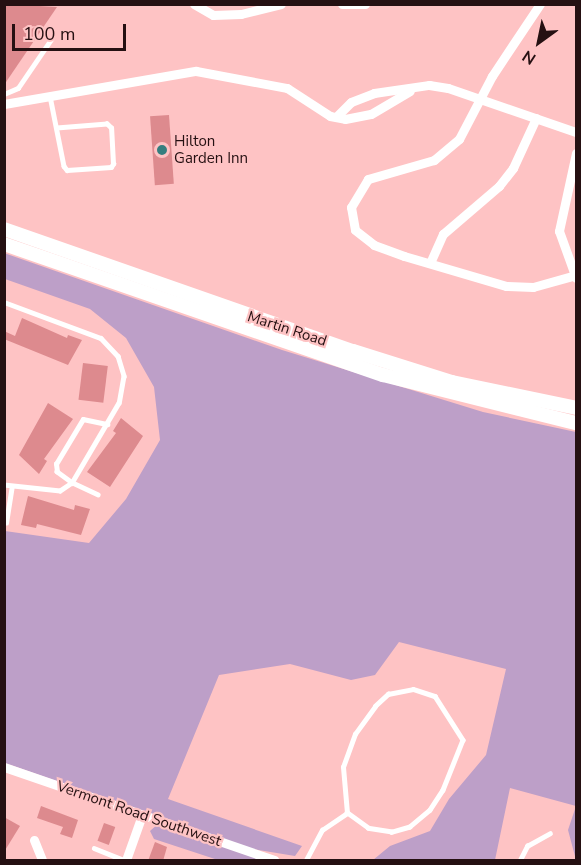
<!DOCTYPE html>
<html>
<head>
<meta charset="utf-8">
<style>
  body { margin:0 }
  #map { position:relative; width:581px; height:865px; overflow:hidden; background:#fec3c4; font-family:"Nunito Sans",sans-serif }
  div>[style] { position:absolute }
  .green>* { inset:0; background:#bd9fc8 }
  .building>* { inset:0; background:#dd8a8e; transform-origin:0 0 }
  .lane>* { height:4.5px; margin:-2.25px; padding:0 2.25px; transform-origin:2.25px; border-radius:2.25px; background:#fff }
  .street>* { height:9px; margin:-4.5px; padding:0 4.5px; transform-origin:4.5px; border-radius:4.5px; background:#fff }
  .primary>* { height:14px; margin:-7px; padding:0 7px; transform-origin:7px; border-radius:7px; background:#fff }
  .dots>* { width:16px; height:16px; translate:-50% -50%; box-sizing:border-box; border:3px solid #fec3c4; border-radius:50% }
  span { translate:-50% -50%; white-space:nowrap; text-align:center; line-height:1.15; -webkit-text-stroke:4.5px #fec3c4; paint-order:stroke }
  .poi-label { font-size:15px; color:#251012 }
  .left { translate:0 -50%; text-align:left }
  .street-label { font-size:15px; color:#251012 }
  .frame { position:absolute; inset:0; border:6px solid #251012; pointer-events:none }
  .north { position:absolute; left:509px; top:12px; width:60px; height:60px; -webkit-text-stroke:4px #fec3c4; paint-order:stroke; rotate:213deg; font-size:16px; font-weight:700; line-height:24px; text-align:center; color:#251012 }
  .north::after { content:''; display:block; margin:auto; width:21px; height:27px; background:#251012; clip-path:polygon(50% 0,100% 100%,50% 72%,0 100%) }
  .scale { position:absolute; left:12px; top:24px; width:114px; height:27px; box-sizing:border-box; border:3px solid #251012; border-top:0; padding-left:8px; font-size:18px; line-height:21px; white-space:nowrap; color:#251012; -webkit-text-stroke:4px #fec3c4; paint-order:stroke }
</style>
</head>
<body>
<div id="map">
  <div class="green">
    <div style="clip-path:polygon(4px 253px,282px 350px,483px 412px,576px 432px,576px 860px,568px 830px,576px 806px,510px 788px,495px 860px,373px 860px,390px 846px,430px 831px,449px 799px,486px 755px,506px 669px,399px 642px,375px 675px,351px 680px,290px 664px,219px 675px,168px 799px,302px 846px,295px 856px,252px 849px,5px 763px,5px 531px,89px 543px,126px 499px,160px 440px,154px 387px,126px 338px,90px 309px,5px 279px)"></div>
    <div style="clip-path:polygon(159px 823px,266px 860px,218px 860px,154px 839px,150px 831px)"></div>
  </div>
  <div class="building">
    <div style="clip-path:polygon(4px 4px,57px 7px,4px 85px)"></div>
    <div style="left:169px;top:115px;width:69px;height:19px;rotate:86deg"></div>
    <div style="clip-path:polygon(22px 318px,67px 338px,68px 335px,82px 340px,68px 365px,4px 339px,4px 331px,15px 336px)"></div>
    <div style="left:83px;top:363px;width:25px;height:37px;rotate:7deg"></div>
    <div style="clip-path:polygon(48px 403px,73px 419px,44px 459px,47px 461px,39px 474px,19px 455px)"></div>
    <div style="clip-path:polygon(121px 418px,143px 436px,110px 487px,87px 472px,116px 433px,113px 431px)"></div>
    <div style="clip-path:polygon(28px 496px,74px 510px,75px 505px,90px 509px,81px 535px,37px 524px,36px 528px,21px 525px)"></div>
    <div style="clip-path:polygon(41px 806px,78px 820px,72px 838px,60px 834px,63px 827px,37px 818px)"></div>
    <div style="clip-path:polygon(4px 817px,20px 826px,4px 852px)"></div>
    <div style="left:104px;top:823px;width:12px;height:19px;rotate:20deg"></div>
    <div style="clip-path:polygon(155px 842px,167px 847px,163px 861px,148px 861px)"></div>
  </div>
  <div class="lane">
    <div style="left:4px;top:94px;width:15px;rotate:-23deg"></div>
    <div style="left:18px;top:88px;width:60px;rotate:-55.8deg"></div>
    <div style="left:50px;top:96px;width:71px;rotate:78.7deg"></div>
    <div style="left:64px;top:166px;width:5px;rotate:53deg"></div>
    <div style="left:67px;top:170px;width:44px;rotate:-3.9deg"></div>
    <div style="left:111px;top:167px;width:4px;rotate:-56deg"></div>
    <div style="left:113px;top:164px;width:36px;rotate:-93deg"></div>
    <div style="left:111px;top:128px;width:6px;rotate:-135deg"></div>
    <div style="left:107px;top:124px;width:50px;rotate:175.4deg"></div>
    <div style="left:4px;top:302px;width:103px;rotate:20.4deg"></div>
    <div style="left:101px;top:338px;width:25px;rotate:47deg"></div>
    <div style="left:118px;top:356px;width:21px;rotate:73deg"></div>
    <div style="left:124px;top:376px;width:27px;rotate:100deg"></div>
    <div style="left:119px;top:403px;width:93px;rotate:120.4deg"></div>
    <div style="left:72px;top:483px;width:14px;rotate:146deg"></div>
    <div style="left:60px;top:491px;width:56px;rotate:-173.9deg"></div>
    <div style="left:98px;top:495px;width:29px;rotate:-155deg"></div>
    <div style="left:72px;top:483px;width:19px;rotate:-144deg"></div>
    <div style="left:57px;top:472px;width:8px;rotate:-97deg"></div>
    <div style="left:56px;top:464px;width:52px;rotate:-59deg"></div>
    <div style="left:83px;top:419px;width:25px;rotate:12deg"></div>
    <div style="left:6px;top:523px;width:37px;rotate:-81deg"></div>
    <div style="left:413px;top:689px;width:23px;rotate:18deg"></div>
    <div style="left:435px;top:696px;width:52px;rotate:57.5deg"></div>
    <div style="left:463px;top:740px;width:54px;rotate:111.8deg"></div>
    <div style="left:443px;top:790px;width:24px;rotate:123deg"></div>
    <div style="left:430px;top:810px;width:26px;rotate:140deg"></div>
    <div style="left:410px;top:827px;width:19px;rotate:164deg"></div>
    <div style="left:392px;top:832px;width:24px;rotate:-171deg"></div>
    <div style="left:368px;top:828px;width:26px;rotate:-144deg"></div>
    <div style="left:347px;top:813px;width:46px;rotate:-95deg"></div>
    <div style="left:343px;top:767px;width:35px;rotate:-70deg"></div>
    <div style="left:355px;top:734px;width:34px;rotate:-54deg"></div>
    <div style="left:375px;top:706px;width:18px;rotate:-43deg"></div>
    <div style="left:388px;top:694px;width:25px;rotate:-11deg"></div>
    <div style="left:94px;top:848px;width:32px;rotate:22deg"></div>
    <div style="left:306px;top:860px;width:34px;rotate:-62deg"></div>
    <div style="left:322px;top:830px;width:30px;rotate:-34deg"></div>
    <div style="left:520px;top:860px;width:16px;rotate:-63deg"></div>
    <div style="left:527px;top:846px;width:26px;rotate:-29deg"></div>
  </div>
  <div class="street">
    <div style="left:194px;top:4px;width:22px;rotate:30deg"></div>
    <div style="left:213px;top:15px;width:28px;rotate:-2deg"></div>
    <div style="left:241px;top:14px;width:41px;rotate:-14deg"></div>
    <div style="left:342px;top:4px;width:23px"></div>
    <div style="left:540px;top:4px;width:87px;rotate:123.7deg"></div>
    <div style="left:492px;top:76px;width:71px;rotate:117.6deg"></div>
    <div style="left:459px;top:139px;width:33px;rotate:140deg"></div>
    <div style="left:434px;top:160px;width:69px;rotate:163.9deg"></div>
    <div style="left:368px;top:179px;width:33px;rotate:121deg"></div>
    <div style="left:351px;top:207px;width:23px;rotate:80deg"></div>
    <div style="left:355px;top:230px;width:24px;rotate:38deg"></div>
    <div style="left:374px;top:245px;width:32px;rotate:20deg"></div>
    <div style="left:404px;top:256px;width:106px;rotate:16.4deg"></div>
    <div style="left:506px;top:286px;width:27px;rotate:2deg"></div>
    <div style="left:533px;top:287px;width:45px;rotate:-15.6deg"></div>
    <div style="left:4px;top:104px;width:195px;rotate:-9.8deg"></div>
    <div style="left:196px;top:71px;width:93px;rotate:10.6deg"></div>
    <div style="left:287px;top:88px;width:51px;rotate:33.1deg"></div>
    <div style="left:330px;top:116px;width:15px;rotate:11deg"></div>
    <div style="left:345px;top:119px;width:26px;rotate:-11deg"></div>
    <div style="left:371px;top:114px;width:45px;rotate:-30.5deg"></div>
    <div style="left:338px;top:115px;width:18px;rotate:-45deg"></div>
    <div style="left:351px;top:102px;width:25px;rotate:-21deg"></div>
    <div style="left:374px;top:93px;width:56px;rotate:-8.3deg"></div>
    <div style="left:429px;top:85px;width:19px;rotate:9deg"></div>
    <div style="left:448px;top:88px;width:135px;rotate:19deg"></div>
    <div style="left:576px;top:153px;width:80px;rotate:102.3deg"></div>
    <div style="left:559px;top:231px;width:50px;rotate:70.1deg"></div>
    <div style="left:430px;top:263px;width:32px;rotate:-66deg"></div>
    <div style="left:443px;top:234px;width:74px;rotate:-40.6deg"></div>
    <div style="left:499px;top:186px;width:23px;rotate:-52deg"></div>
    <div style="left:513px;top:168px;width:55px;rotate:-65.3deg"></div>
    <div style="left:4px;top:767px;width:286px;rotate:19deg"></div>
    <div style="left:34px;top:840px;width:22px;rotate:68deg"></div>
    <div style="left:126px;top:860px;width:48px;rotate:-70.4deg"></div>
  </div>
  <div class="primary">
    <div style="left:4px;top:229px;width:370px;rotate:19.3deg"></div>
    <div style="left:353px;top:351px;width:104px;rotate:17.4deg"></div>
    <div style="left:452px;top:382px;width:127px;rotate:11.8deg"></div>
    <div style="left:4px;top:244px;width:401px;rotate:19.1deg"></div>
    <div style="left:383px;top:375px;width:199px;rotate:14deg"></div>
  </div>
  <div class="dots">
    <div style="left:162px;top:150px;background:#357e7f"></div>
  </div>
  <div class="poi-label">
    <span class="left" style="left:174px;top:150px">Hilton<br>Garden Inn</span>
  </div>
  <div class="street-label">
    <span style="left:287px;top:329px;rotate:18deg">Martin Road</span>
    <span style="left:139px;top:814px;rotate:19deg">Vermont Road Southwest</span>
  </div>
  <div class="frame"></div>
  <div class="north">N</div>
  <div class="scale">100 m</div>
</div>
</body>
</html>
